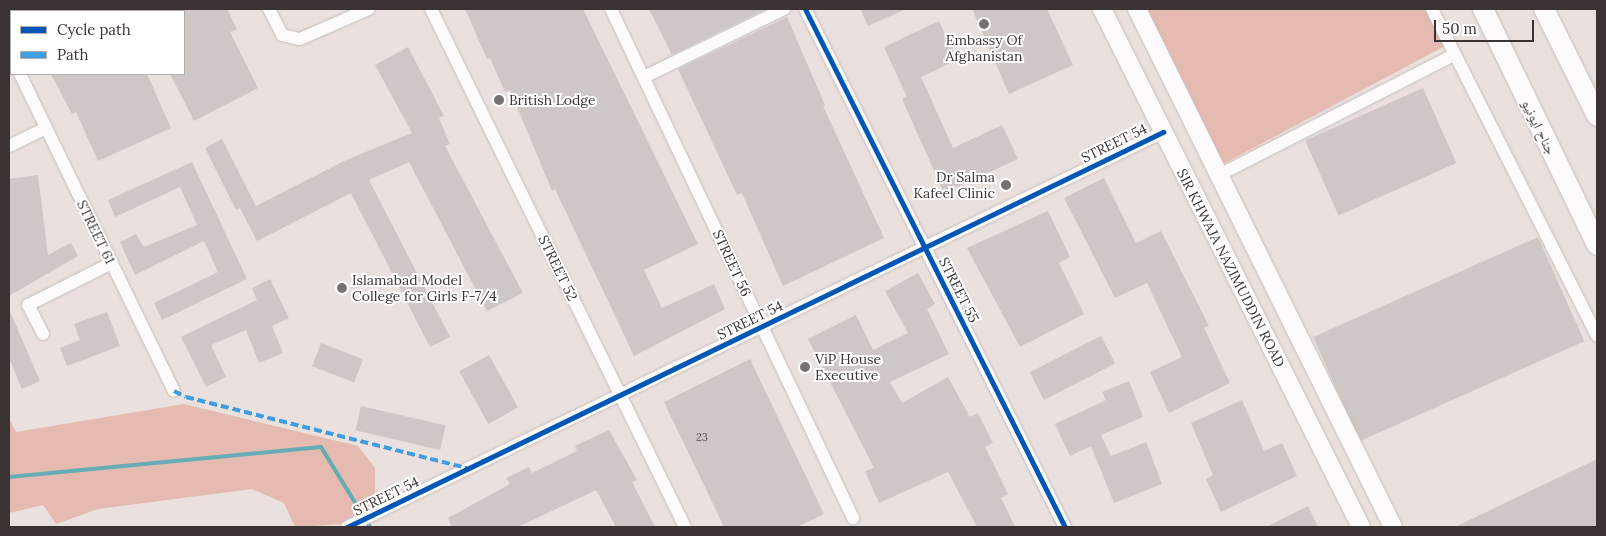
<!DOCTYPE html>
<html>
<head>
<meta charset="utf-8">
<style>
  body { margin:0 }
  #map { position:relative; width:1606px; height:536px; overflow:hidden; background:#eae0dd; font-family:Lora,"Noto Naskh Arabic",serif }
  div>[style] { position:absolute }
  .green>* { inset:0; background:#e5bab0 }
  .stream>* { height:4px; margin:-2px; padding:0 2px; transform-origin:2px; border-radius:2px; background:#65acb4 }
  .building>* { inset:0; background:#cfc7c5; transform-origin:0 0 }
  .roads { filter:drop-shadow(0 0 1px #c5bcba) drop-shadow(0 0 1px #c5bcba) }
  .street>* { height:12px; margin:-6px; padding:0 6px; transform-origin:6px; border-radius:6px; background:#fcfafa }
  .secondary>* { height:18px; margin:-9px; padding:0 9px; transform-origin:9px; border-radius:9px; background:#fcfafa }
  .primary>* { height:20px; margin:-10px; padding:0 10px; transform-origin:10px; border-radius:10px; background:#fcfafa }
  .quiet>* { height:4px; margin-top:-2px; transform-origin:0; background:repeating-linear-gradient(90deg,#3f9de1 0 8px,transparent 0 12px) }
  .cycleway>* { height:5px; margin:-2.5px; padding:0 2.5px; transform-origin:2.5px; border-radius:2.5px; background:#0057b8 }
  .dots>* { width:14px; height:14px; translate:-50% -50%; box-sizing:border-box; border:2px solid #fff; border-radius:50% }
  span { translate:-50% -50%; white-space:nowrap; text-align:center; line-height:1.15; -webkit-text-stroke:4px #fff; paint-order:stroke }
  .number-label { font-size:11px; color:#605856 }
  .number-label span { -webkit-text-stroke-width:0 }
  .poi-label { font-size:14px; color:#3b3331 }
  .left { translate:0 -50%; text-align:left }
  .right { translate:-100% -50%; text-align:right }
  .street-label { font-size:14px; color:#3b3331 }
  .frame { position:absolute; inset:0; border:10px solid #3b3331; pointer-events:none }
  .legend { position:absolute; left:10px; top:10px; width:175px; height:65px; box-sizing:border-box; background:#fff; border:1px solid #b1adad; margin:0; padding:6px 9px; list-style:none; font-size:15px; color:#3b3331 }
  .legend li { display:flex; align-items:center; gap:10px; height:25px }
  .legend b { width:25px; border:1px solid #b1adad }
  .scale { position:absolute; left:1434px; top:20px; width:100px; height:22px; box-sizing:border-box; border:2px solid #3b3331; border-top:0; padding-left:6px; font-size:15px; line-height:18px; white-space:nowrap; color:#3b3331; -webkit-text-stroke:4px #fff; paint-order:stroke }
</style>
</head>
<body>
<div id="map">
  <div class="green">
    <div style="clip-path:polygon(1146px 9px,1426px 9px,1445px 46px,1223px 164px)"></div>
    <div style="clip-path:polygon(184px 404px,358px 446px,375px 468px,375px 502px,342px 524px,298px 527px,295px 527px,284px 503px,252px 489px,98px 509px,56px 524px,43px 505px,9px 513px,9px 418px,16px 432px)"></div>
  </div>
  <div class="stream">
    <div style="left:9px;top:477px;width:313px;rotate:-5.5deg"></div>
    <div style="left:321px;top:447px;width:94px;rotate:58.5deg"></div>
  </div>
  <div class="building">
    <div style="clip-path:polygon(184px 9px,227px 9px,237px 29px,230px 32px,258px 88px,194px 121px,170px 74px,184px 74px)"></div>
    <div style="clip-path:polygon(465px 9px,583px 9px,698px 244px,644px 270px,662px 308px,714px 284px,725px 309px,634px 356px,555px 189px,552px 191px,510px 90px,505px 92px,490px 58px,487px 59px)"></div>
    <div style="clip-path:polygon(649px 9px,766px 9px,672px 55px)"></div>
    <div style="clip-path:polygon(860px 9px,906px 9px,868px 26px)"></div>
    <div style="clip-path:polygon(972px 9px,1047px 9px,1073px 65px,1009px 94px)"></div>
    <div style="clip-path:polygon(787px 17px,825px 105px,823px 106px,884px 238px,783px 286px,742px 193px,737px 195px,678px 69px)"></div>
    <div style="clip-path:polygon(939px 21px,957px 60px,921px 77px,953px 148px,1002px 125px,1018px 159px,944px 193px,902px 99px,907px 97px,884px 47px)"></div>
    <div style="clip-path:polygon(408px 47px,444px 116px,439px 118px,450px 144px,445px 146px,523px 293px,487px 311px,409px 162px,369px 180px,450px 337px,430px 347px,351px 193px,257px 241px,240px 208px,236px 210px,205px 148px,222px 139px,256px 206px,344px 161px,412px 133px,375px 65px)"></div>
    <div style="clip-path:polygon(51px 74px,147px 74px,171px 128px,98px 161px,76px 112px,72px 114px)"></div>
    <div style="left:1423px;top:88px;width:82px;height:129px;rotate:66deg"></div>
    <div style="clip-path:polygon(192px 162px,247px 279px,162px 320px,154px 303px,218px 272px,204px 241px,135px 275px,120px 242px,136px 234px,144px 247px,197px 225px,180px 187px,115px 217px,108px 200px)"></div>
    <div style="clip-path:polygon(38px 175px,48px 255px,71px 243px,78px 256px,9px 296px,9px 179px)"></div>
    <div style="clip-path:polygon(1104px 178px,1136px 243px,1161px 231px,1209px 326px,1204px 328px,1230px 383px,1169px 413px,1150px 372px,1182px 357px,1147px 283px,1115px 298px,1064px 198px)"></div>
    <div style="clip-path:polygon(1048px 211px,1070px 257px,1059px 263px,1084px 314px,1020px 347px,967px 248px)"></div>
    <div style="left:1538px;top:237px;width:114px;height:246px;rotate:66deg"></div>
    <div style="clip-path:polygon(918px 273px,935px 304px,927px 309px,949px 354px,890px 382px,902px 403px,948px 377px,970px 417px,978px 413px,993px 443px,985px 447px,1008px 494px,1001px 498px,1015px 527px,977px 527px,948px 472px,879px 503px,865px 471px,874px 468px,808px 339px,856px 315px,873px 350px,908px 333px,885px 291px)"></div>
    <div style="clip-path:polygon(270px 279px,289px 318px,272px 326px,283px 353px,259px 363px,246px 330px,211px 345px,226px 377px,206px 387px,181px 337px,257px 300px,252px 288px)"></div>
    <div style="clip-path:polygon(9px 309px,40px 381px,22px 389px,9px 358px)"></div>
    <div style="clip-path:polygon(107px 312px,120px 346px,67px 366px,60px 348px,80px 340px,74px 324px)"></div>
    <div style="left:1101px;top:336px;width:31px;height:80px;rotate:63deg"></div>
    <div style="left:321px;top:343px;width:45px;height:25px;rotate:21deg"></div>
    <div style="left:489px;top:355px;width:60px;height:34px;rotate:61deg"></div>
    <div style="clip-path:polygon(750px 359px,824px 514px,797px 527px,724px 527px,664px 402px)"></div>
    <div style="clip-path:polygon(1129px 381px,1143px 417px,1101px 435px,1111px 456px,1146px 442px,1162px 484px,1114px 503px,1091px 446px,1070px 456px,1055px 424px,1106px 400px,1102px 392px)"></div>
    <div style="clip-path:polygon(1242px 400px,1264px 451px,1282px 443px,1297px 476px,1221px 512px,1206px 479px,1213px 475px,1191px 423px)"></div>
    <div style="left:361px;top:406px;width:87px;height:25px;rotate:13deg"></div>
    <div style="clip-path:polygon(609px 430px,637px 480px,632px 482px,655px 527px,616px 527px,596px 490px,518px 527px,452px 527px,448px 518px,510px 484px,506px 478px,529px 467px,532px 473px,577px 451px,575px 446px)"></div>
    <div style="clip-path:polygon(1597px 459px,1597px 527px,1455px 527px)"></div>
    <div style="clip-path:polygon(1308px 506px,1318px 527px,1266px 527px)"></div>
  </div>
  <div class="roads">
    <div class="street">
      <div style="left:269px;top:9px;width:29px;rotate:63deg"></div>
      <div style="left:282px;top:35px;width:18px;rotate:13deg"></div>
      <div style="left:300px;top:39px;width:75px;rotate:-23.5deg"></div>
      <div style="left:431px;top:9px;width:577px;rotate:63.88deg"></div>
      <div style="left:611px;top:9px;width:564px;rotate:64.57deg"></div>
      <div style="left:805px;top:9px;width:580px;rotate:63.35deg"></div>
      <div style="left:1432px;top:9px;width:366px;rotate:63.2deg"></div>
      <div style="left:9px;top:50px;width:5px;rotate:68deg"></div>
      <div style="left:20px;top:74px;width:352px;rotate:64.1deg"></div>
      <div style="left:644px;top:77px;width:156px;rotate:-25.9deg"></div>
      <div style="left:9px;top:146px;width:41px;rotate:-25.9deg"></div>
      <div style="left:1219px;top:175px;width:265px;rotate:-27.1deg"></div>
      <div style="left:43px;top:334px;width:33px;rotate:-117deg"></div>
      <div style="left:28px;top:305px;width:94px;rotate:-26.6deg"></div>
      <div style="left:347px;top:527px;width:907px;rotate:-25.83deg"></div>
    </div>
    <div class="secondary">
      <div style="left:1102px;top:9px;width:579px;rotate:63.43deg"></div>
      <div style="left:1137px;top:9px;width:578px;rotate:63.7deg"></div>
    </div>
    <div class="primary">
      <div style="left:1483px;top:9px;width:262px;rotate:64.2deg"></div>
      <div style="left:1544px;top:9px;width:119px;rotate:63.6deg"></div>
    </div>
  </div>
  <div class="quiet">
    <div style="left:174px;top:391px;width:13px;rotate:27deg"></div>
    <div style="left:186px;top:397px;width:290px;rotate:14.2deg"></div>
  </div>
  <div class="cycleway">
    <div style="left:805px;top:9px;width:580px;rotate:63.35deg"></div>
    <div style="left:347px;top:527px;width:907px;rotate:-25.83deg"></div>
  </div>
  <div class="dots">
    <div style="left:984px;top:24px;background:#78706d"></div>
    <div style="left:499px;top:100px;background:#78706d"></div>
    <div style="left:1006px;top:185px;background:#78706d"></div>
    <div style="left:342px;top:288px;background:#78706d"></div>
    <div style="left:805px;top:367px;background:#78706d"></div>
  </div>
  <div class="number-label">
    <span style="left:702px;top:437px">23</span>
  </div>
  <div class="poi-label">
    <span style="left:984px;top:48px">Embassy Of<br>Afghanistan</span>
    <span class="left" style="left:509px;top:100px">British Lodge</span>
    <span class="right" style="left:995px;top:185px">Dr Salma<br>Kafeel Clinic</span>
    <span class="left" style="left:352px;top:288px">Islamabad Model<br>College for Girls F-7/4</span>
    <span class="left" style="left:815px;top:367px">ViP House<br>Executive</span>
  </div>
  <div class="street-label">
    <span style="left:1539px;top:127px;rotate:64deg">جناح ایونیو</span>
    <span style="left:1114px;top:143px;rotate:-26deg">STREET 54</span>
    <span style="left:96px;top:232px;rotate:64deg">STREET 61</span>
    <span style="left:732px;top:263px;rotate:65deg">STREET 56</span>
    <span style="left:558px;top:268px;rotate:64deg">STREET 52</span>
    <span style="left:1231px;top:268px;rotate:63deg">SIR KHWAJA NAZIMUDDIN ROAD</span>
    <span style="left:959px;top:290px;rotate:63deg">STREET 55</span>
    <span style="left:750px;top:320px;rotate:-26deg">STREET 54</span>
    <span style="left:386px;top:496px;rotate:-26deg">STREET 54</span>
  </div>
  <div class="frame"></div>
  <ul class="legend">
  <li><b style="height:6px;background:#0057b8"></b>Cycle path</li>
  <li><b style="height:6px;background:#3f9de1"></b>Path</li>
  </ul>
  <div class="scale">50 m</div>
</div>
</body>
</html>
